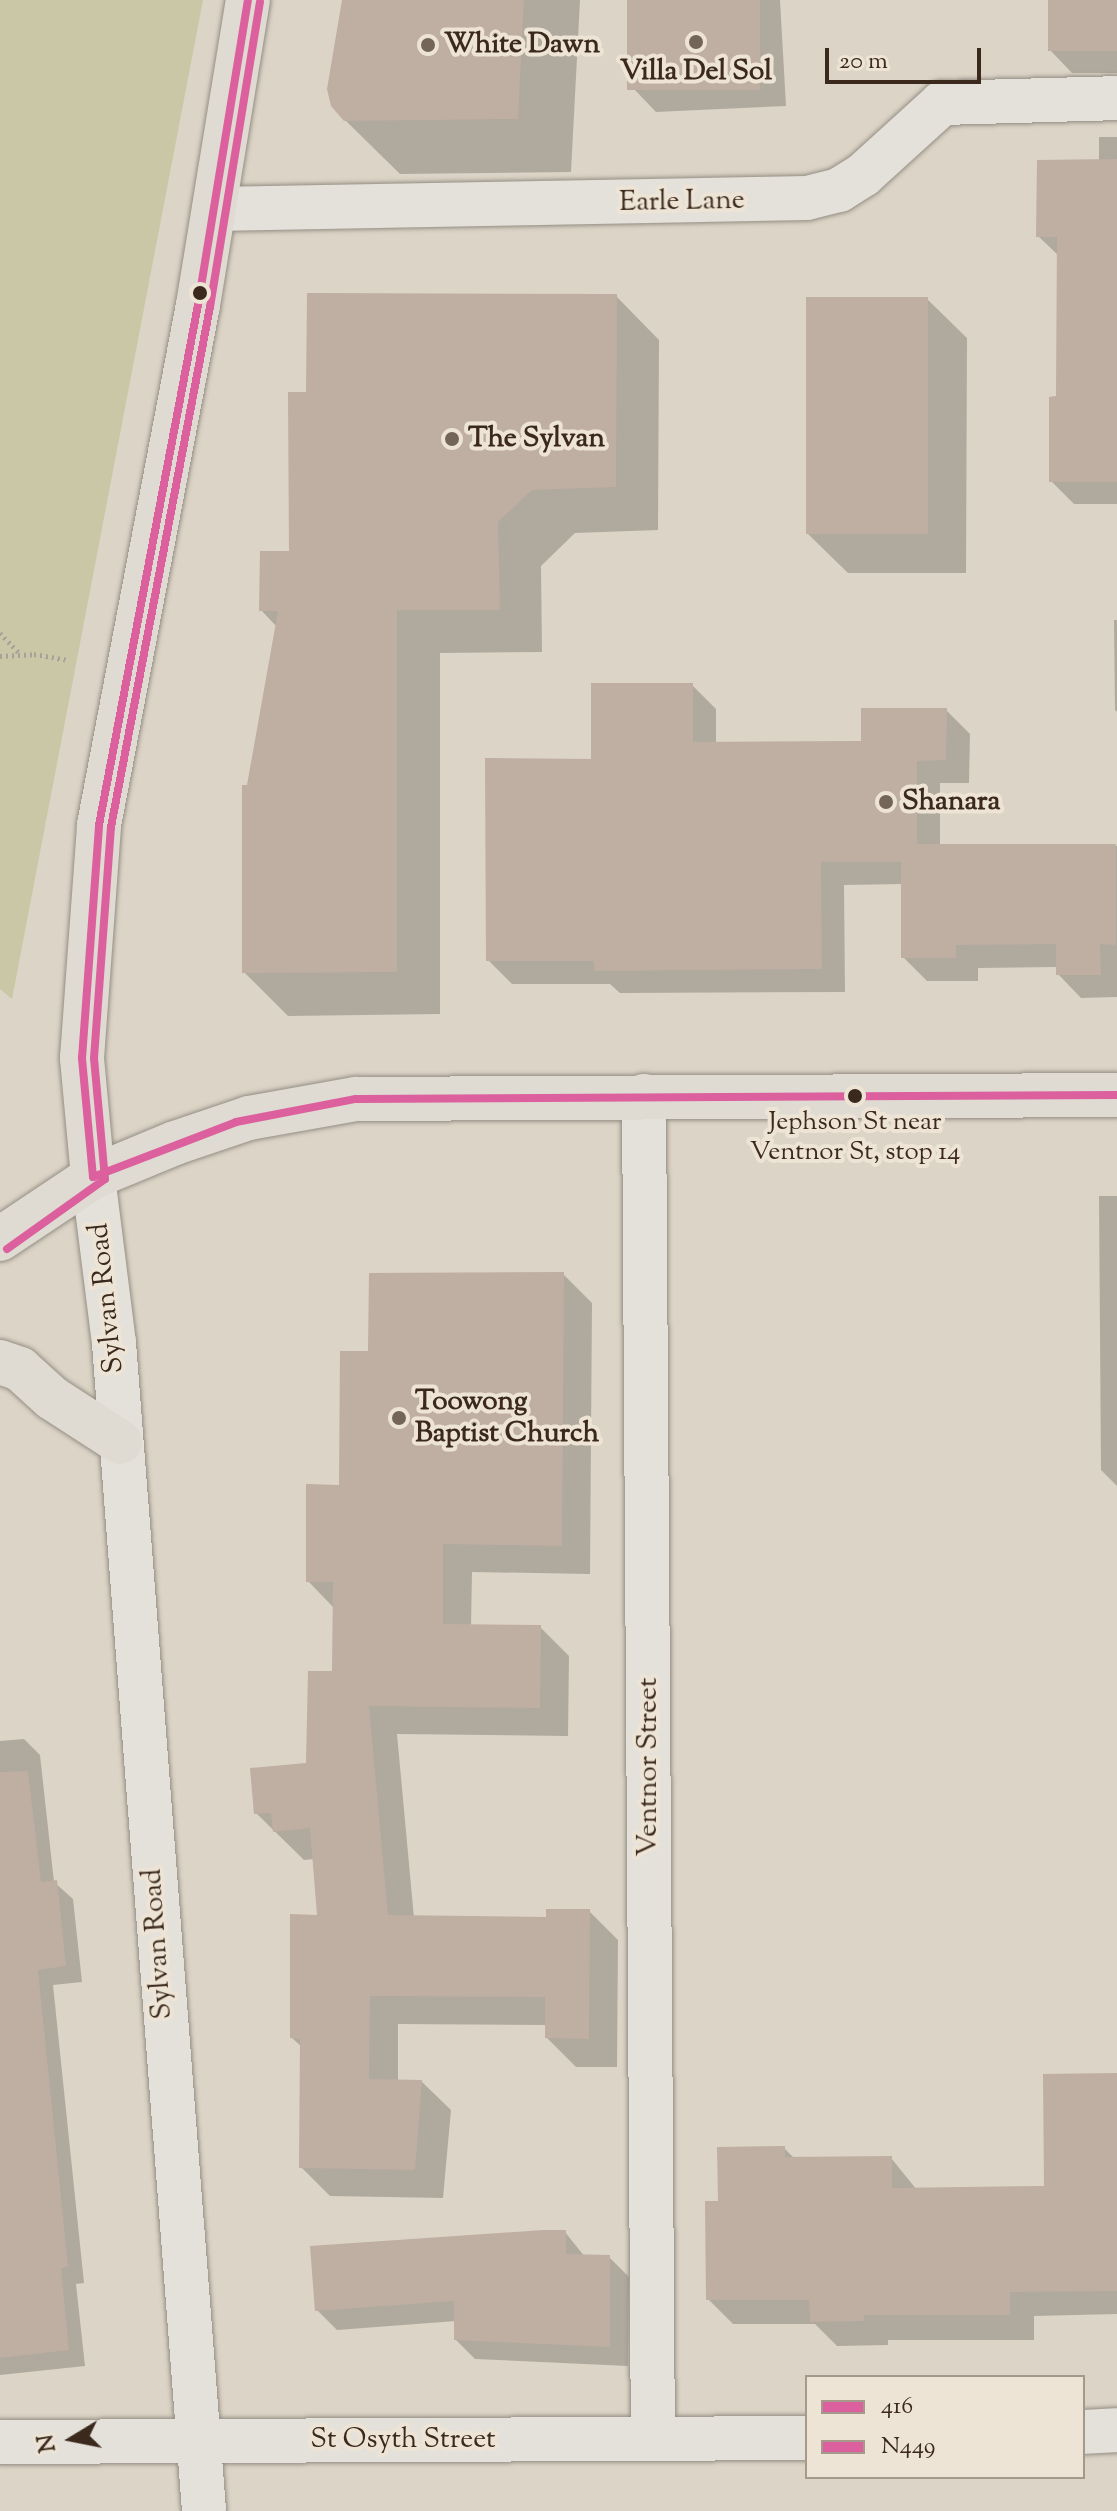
<!DOCTYPE html>
<html>
<head>
<meta charset="utf-8">
<style>
  body { margin:0 }
  #map { position:relative; width:1117px; height:2511px; overflow:hidden; background:#dcd4c6; font-family:"Sorts Mill Goudy",serif }
  div>[style] { position:absolute }
  .green>* { inset:0; background:#cac7a6 }
  .shadow>* { inset:0; background:#0003 }
  .building>* { inset:0; background:#bfaea2; transform-origin:0 0 }
  .path>* { height:5px; margin-top:-2.5px; transform-origin:0; background:repeating-linear-gradient(90deg,#a6a19b 0 2px,transparent 0 6px) }
  .roads { filter:drop-shadow(0 0 2px #948e84) drop-shadow(0 0 2px #948e84) }
  .minor>* { height:44px; margin:-22px; padding:0 22px; transform-origin:22px; border-radius:22px; background:#e4e0da }
  .major>* { height:44px; margin:-22px; padding:0 22px; transform-origin:22px; border-radius:22px; background:#dfdbd3 }
  .bus-1>* { height:8px; margin:-4px; padding:0 4px; transform-origin:4px; border-radius:4px; background:#dc609d }
  .bus-2>* { height:8px; margin:-4px; padding:0 4px; transform-origin:4px; border-radius:4px; background:#dc609d }
  .dots>* { width:22px; height:22px; translate:-50% -50%; box-sizing:border-box; border:4px solid #ede4d5; border-radius:50% }
  span { translate:-50% -50%; white-space:nowrap; text-align:center; line-height:1.15; -webkit-text-stroke:8px #ede4d5; paint-order:stroke }
  .bus-label { font-size:26px; color:#3a291c }
  .poi-label { font-size:28px; color:#3a291c; font-weight:700 }
  .left { translate:0 -50%; text-align:left }
  .street-label { font-size:28px; color:#3a291c }
  .legend { position:absolute; left:805px; top:2375px; width:280px; height:104px; box-sizing:border-box; background:#ede4d5; border:2px solid #a5998b; margin:0; padding:10px 14px; list-style:none; font-size:24px; color:#3a291c }
  .legend li { display:flex; align-items:center; gap:16px; height:40px }
  .legend b { width:40px; border:2px solid #a5998b }
  .north { position:absolute; left:32px; top:2399px; width:80px; height:80px; -webkit-text-stroke:6px #ede4d5; paint-order:stroke; rotate:260deg; font-size:22px; font-weight:700; line-height:32px; text-align:center; color:#3a291c }
  .north::after { content:''; display:block; margin:auto; width:28px; height:36px; background:#3a291c; clip-path:polygon(50% 0,100% 100%,50% 72%,0 100%) }
  .scale { position:absolute; left:825px; top:48px; width:156px; height:36px; box-sizing:border-box; border:4px solid #3a291c; border-top:0; padding-left:10px; font-size:24px; line-height:28px; white-space:nowrap; color:#3a291c; -webkit-text-stroke:6px #ede4d5; paint-order:stroke }
</style>
</head>
<body>
<div id="map">
  <div class="green">
    <div style="clip-path:polygon(0 0,203px 0,12px 999px,0 989px)"></div>
  </div>
  <div class="shadow">
    <div style="clip-path:polygon(344px 0,580px 0,571px 172px,400px 174px,345px 120px)"></div>
    <div style="clip-path:polygon(629px 0,780px 0,786px 106px,656px 112px,634px 89px)"></div>
    <div style="clip-path:polygon(1051px 0,1117px 0,1117px 73px,1072px 73px,1050px 50px)"></div>
    <div style="clip-path:polygon(1099px 137px,1117px 137px,1117px 504px,1074px 504px,1051px 481px,1058px 398px,1059px 256px,1038px 236px,1099px 161px)"></div>
    <div style="clip-path:polygon(616px 296px,659px 340px,658px 530px,575px 533px,541px 566px,542px 652px,440px 653px,440px 1014px,288px 1016px,244px 972px,248px 787px,277px 627px,261px 610px,291px 553px)"></div>
    <div style="clip-path:polygon(927px 299px,967px 338px,966px 573px,848px 573px,808px 534px)"></div>
    <div style="clip-path:polygon(1114px 620px,1117px 620px,1117px 712px,1115px 710px)"></div>
    <div style="clip-path:polygon(692px 685px,716px 709px,716px 744px,863px 743px,946px 710px,970px 734px,969px 783px,940px 783px,940px 846px,1117px 846px,1117px 997px,1081px 998px,1058px 974px,1058px 967px,978px 968px,978px 981px,927px 981px,903px 957px,903px 884px,844px 885px,845px 992px,620px 993px,610px 984px,512px 984px,488px 960px,593px 761px)"></div>
    <div style="clip-path:polygon(1099px 1196px,1117px 1196px,1117px 1486px,1101px 1470px)"></div>
    <div style="clip-path:polygon(563px 1274px,592px 1303px,590px 1574px,472px 1572px,471px 1626px,540px 1627px,569px 1656px,568px 1736px,397px 1734px,414px 1918px,548px 1919px,589px 1911px,618px 1940px,617px 2067px,576px 2067px,547px 2038px,547px 2025px,398px 2024px,398px 2081px,422px 2082px,451px 2110px,443px 2198px,330px 2196px,301px 2167px,302px 2047px,292px 2038px,319px 1917px,314px 1859px,304px 1860px,256px 1813px,308px 1765px,334px 1673px,334px 1608px,308px 1581px,341px 1487px,370px 1353px)"></div>
    <div style="clip-path:polygon(24px 1739px,40px 1755px,54px 1882px,73px 1899px,82px 1982px,53px 1985px,84px 2283px,76px 2284px,85px 2366px,0 2375px,0 1741px)"></div>
    <div style="clip-path:polygon(1117px 2075px,1117px 2314px,1034px 2316px,1034px 2340px,888px 2340px,888px 2345px,837px 2346px,815px 2324px,733px 2324px,708px 2299px,720px 2203px,784px 2148px,795px 2159px,891px 2158px,917px 2190px,1046px 2188px)"></div>
    <div style="clip-path:polygon(565px 2232px,585px 2257px,609px 2257px,629px 2277px,628px 2366px,475px 2359px,456px 2340px,456px 2321px,337px 2330px,317px 2310px)"></div>
  </div>
  <div class="building">
    <div style="clip-path:polygon(342px 0,524px 0,518px 119px,344px 121px,331px 106px,327px 89px)"></div>
    <div style="left:627px;top:0;width:133px;height:90px"></div>
    <div style="left:1048px;top:0;width:69px;height:51px"></div>
    <div style="clip-path:polygon(1117px 159px,1117px 482px,1049px 482px,1049px 397px,1056px 396px,1057px 237px,1036px 237px,1037px 160px)"></div>
    <div style="clip-path:polygon(307px 293px,617px 294px,616px 487px,532px 490px,498px 522px,500px 610px,397px 610px,397px 972px,242px 973px,242px 785px,247px 785px,278px 611px,259px 611px,260px 551px,289px 551px,288px 392px,306px 392px)"></div>
    <div style="left:806px;top:297px;width:122px;height:237px"></div>
    <div style="clip-path:polygon(591px 683px,693px 683px,693px 742px,861px 741px,861px 708px,947px 708px,946px 760px,917px 761px,917px 844px,1116px 844px,1116px 945px,1100px 944px,1101px 975px,1056px 975px,1056px 944px,956px 945px,956px 958px,901px 958px,901px 862px,821px 862px,822px 969px,594px 971px,594px 961px,486px 961px,485px 758px,591px 759px)"></div>
    <div style="clip-path:polygon(564px 1272px,562px 1546px,443px 1544px,443px 1624px,541px 1625px,540px 1708px,369px 1706px,388px 1915px,546px 1917px,546px 1909px,590px 1909px,589px 2039px,545px 2038px,545px 1997px,370px 1996px,369px 2079px,422px 2080px,415px 2170px,299px 2168px,300px 2039px,290px 2038px,290px 1914px,317px 1915px,310px 1828px,273px 1832px,271px 1813px,254px 1814px,250px 1768px,306px 1763px,308px 1671px,332px 1671px,333px 1582px,306px 1582px,306px 1484px,339px 1485px,340px 1351px,368px 1351px,369px 1273px)"></div>
    <div style="clip-path:polygon(28px 1771px,41px 1882px,57px 1880px,66px 1966px,38px 1970px,68px 2267px,61px 2268px,69px 2350px,0 2358px,0 1772px)"></div>
    <div style="clip-path:polygon(1117px 2073px,1117px 2291px,1010px 2292px,1010px 2315px,864px 2315px,864px 2321px,810px 2322px,809px 2300px,706px 2300px,705px 2201px,718px 2201px,717px 2147px,785px 2146px,785px 2157px,892px 2156px,892px 2188px,1044px 2186px,1043px 2074px)"></div>
    <div style="clip-path:polygon(543px 2230px,566px 2230px,566px 2254px,610px 2255px,610px 2347px,454px 2340px,454px 2301px,315px 2311px,310px 2246px)"></div>
  </div>
  <div class="path">
    <div style="left:0;top:633px;width:28px;rotate:46deg"></div>
    <div style="left:0;top:656px;width:34px;rotate:-3deg"></div>
    <div style="left:34px;top:654px;width:34px;rotate:10deg"></div>
  </div>
  <div class="roads">
    <div class="minor">
      <div style="left:214px;top:209px;width:593px;rotate:-1.06deg"></div>
      <div style="left:807px;top:198px;width:33px;rotate:-14deg"></div>
      <div style="left:839px;top:190px;width:28px;rotate:-32deg"></div>
      <div style="left:863px;top:175px;width:107px;rotate:-42.3deg"></div>
      <div style="left:942px;top:103px;width:175px;rotate:-1.6deg"></div>
      <div style="left:644px;top:1096px;width:1343px;rotate:89.62deg"></div>
      <div style="left:93px;top:1177px;width:167px;rotate:82.8deg"></div>
      <div style="left:114px;top:1343px;width:1171px;rotate:85.59deg"></div>
      <div style="left:1083px;top:2432px;width:34px;rotate:-3deg"></div>
      <div style="left:0;top:2442px;width:807px;rotate:-0.28deg"></div>
    </div>
    <div class="major">
      <div style="left:93px;top:1177px;width:120px;rotate:-95.3deg"></div>
      <div style="left:82px;top:1058px;width:234px;rotate:-85.8deg"></div>
      <div style="left:99px;top:825px;width:529px;rotate:-79.22deg"></div>
      <div style="left:198px;top:305px;width:309px;rotate:-80.7deg"></div>
      <div style="left:0;top:1239px;width:112px;rotate:-33.7deg"></div>
      <div style="left:93px;top:1177px;width:89px;rotate:-22.5deg"></div>
      <div style="left:175px;top:1143px;width:78px;rotate:-18.7deg"></div>
      <div style="left:249px;top:1118px;width:109px;rotate:-10.1deg"></div>
      <div style="left:356px;top:1099px;width:761px;rotate:-0.3deg"></div>
      <div style="left:0;top:1362px;width:21px;rotate:19deg"></div>
      <div style="left:20px;top:1369px;width:43px;rotate:42.2deg"></div>
      <div style="left:52px;top:1398px;width:81px;rotate:32.9deg"></div>
    </div>
  </div>
  <div class="bus-1">
    <div style="left:93px;top:1177px;width:120px;rotate:-95.3deg"></div>
    <div style="left:82px;top:1058px;width:234px;rotate:-85.8deg"></div>
    <div style="left:99px;top:825px;width:529px;rotate:-79.22deg"></div>
    <div style="left:198px;top:305px;width:309px;rotate:-80.7deg"></div>
    <div style="left:93px;top:1177px;width:153px;rotate:-21deg"></div>
    <div style="left:236px;top:1122px;width:122px;rotate:-10.9deg"></div>
    <div style="left:356px;top:1099px;width:761px;rotate:-0.3deg"></div>
  </div>
  <div class="bus-2">
    <div style="left:7px;top:1249px;width:120px;rotate:-35.5deg"></div>
    <div style="left:105px;top:1179px;width:121px;rotate:-95.2deg"></div>
    <div style="left:94px;top:1058px;width:232px;rotate:-85.8deg"></div>
    <div style="left:111px;top:827px;width:529px;rotate:-79.22deg"></div>
    <div style="left:210px;top:307px;width:309px;rotate:-80.7deg"></div>
  </div>
  <div class="dots">
    <div style="left:696px;top:42px;background:#736558"></div>
    <div style="left:428px;top:45px;background:#736558"></div>
    <div style="left:200px;top:293px;background:#3a291c"></div>
    <div style="left:452px;top:439px;background:#736558"></div>
    <div style="left:886px;top:802px;background:#736558"></div>
    <div style="left:855px;top:1096px;background:#3a291c"></div>
    <div style="left:399px;top:1418px;background:#736558"></div>
  </div>
  <div class="bus-label">
    <span style="left:855px;top:1138px">Jephson St near<br>Ventnor St, stop 14</span>
  </div>
  <div class="poi-label">
    <span class="left" style="left:444px;top:45px">White Dawn</span>
    <span style="left:696px;top:72px">Villa Del Sol</span>
    <span class="left" style="left:468px;top:439px">The Sylvan</span>
    <span class="left" style="left:902px;top:802px">Shanara</span>
    <span class="left" style="left:415px;top:1418px">Toowong<br>Baptist Church</span>
  </div>
  <div class="street-label">
    <span style="left:682px;top:202px;rotate:-1deg">Earle Lane</span>
    <span style="left:107px;top:1298px;rotate:-96deg">Sylvan Road</span>
    <span style="left:649px;top:1767px;rotate:-90deg">Ventnor Street</span>
    <span style="left:158px;top:1944px;rotate:-94deg">Sylvan Road</span>
    <span style="left:403px;top:2440px">St Osyth Street</span>
  </div>
  <ul class="legend">
  <li><b style="height:10px;background:#dc609d"></b>416</li>
  <li><b style="height:10px;background:#dc609d"></b>N449</li>
  </ul>
  <div class="north">N</div>
  <div class="scale">20 m</div>
</div>
</body>
</html>
